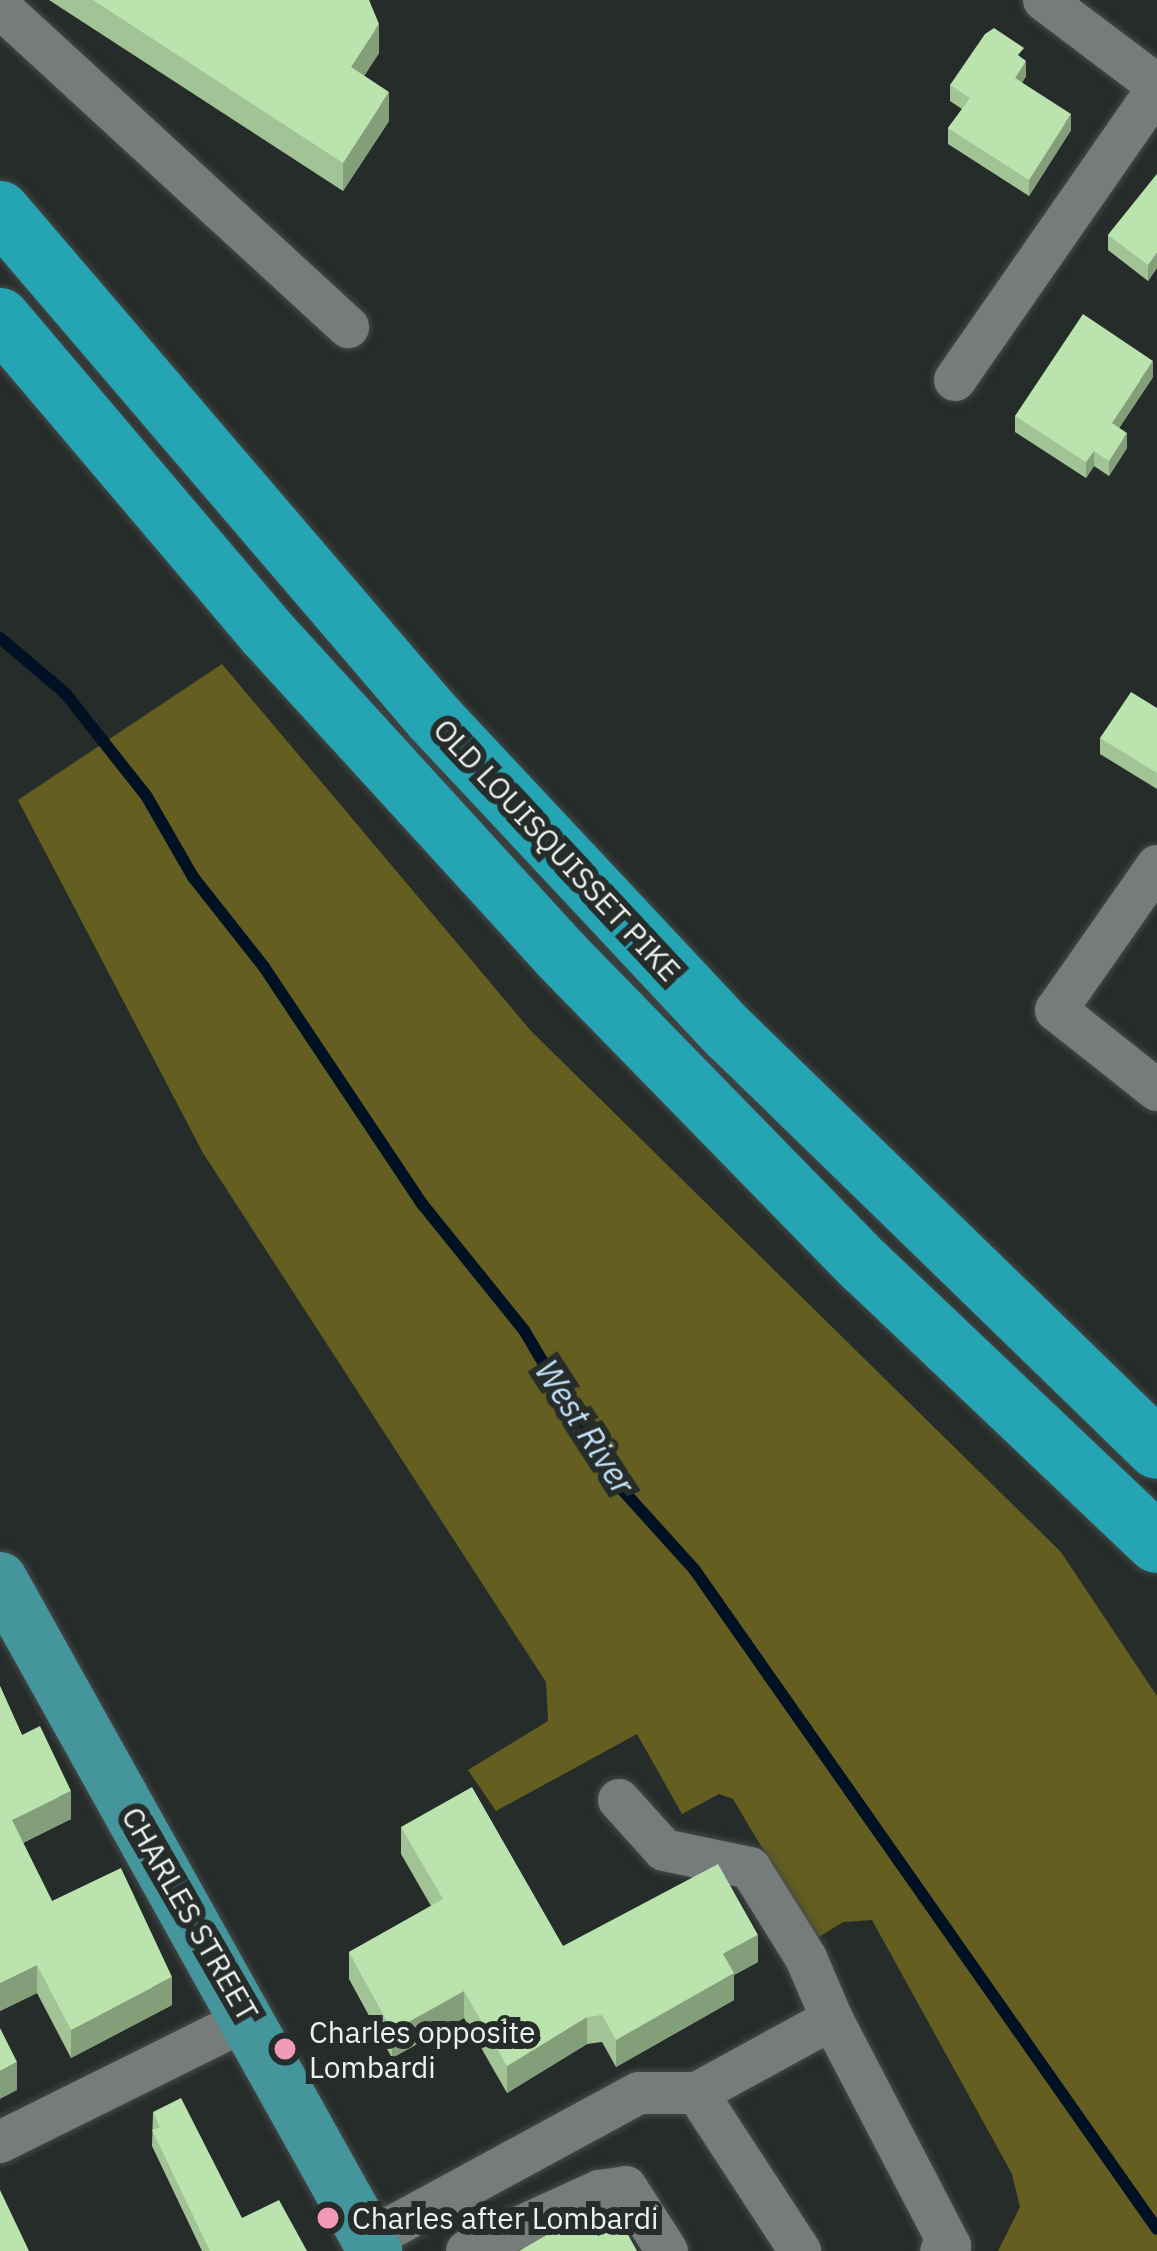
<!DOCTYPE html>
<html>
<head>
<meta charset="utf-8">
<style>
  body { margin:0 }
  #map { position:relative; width:1157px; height:2251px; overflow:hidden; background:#262c2a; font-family:"IBM Plex Sans",sans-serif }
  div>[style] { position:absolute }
  .forest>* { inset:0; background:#645e20 }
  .stream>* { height:12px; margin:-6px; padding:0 6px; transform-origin:6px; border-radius:6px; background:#001123 }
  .roads { filter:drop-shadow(0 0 3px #444a48) drop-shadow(0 0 3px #444a48) }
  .minor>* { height:42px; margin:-21px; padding:0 21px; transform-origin:21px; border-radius:21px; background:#757c79 }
  .major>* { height:54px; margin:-27px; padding:0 27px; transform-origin:27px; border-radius:27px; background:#45959c }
  .highway>* { height:60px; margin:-30px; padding:0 30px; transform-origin:30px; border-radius:30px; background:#25a5b4 }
  .wall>* { inset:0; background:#a1c396 }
  .shaded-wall>* { inset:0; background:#839f7a }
  .building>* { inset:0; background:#bbe3ae }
  .dots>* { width:33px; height:33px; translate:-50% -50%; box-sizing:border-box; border:6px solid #262c2a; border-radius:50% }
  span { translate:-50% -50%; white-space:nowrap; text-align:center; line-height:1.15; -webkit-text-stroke:12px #262c2a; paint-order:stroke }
  .street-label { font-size:30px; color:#edf1ef }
  .poi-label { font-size:30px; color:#edf1ef }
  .left { translate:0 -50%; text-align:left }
  .water-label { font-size:33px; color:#c2e0f7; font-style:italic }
</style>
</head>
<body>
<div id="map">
  <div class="forest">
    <div style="clip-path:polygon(222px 664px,531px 1031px,1061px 1552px,1157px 1696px,1157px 2251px,998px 2251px,1020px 2207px,1012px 2174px,872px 1920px,843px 1922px,816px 1939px,733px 1799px,719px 1794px,682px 1814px,637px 1734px,496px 1811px,468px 1770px,548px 1721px,546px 1682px,203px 1153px,18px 800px)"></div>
  </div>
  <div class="stream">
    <div style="left:0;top:638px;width:85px;rotate:40.2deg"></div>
    <div style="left:65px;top:693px;width:132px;rotate:51.7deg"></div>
    <div style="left:147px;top:797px;width:92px;rotate:60.1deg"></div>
    <div style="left:193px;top:877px;width:115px;rotate:51.7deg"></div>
    <div style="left:264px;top:967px;width:286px;rotate:56.3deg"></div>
    <div style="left:423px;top:1205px;width:161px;rotate:51.1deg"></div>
    <div style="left:524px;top:1330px;width:168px;rotate:59.6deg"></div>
    <div style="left:609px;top:1475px;width:127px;rotate:47.9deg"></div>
    <div style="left:694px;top:1569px;width:806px;rotate:54.95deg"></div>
  </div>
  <div class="roads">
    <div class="minor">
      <div style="left:1044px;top:0;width:141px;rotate:37deg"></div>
      <div style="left:0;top:7px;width:473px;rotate:42.6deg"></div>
      <div style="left:955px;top:380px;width:354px;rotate:-55.2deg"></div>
      <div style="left:1157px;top:866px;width:176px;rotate:125deg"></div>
      <div style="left:1056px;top:1010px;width:129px;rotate:38.4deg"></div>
      <div style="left:619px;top:1800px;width:67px;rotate:48deg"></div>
      <div style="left:664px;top:1850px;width:88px;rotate:11.8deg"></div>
      <div style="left:750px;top:1868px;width:106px;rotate:58.1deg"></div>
      <div style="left:806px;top:1958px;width:66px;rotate:66.9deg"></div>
      <div style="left:697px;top:2093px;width:189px;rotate:56.9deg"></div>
      <div style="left:0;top:2142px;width:279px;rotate:-26.4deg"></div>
      <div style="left:368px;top:2240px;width:308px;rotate:-28.5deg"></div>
      <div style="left:639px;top:2093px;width:58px"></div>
      <div style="left:697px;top:2093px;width:154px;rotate:-28.7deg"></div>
      <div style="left:832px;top:2019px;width:256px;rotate:62.5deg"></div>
      <div style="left:950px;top:2246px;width:10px;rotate:151deg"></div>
      <div style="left:467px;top:2251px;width:145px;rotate:-24.4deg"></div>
      <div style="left:599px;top:2191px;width:27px;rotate:-8deg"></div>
      <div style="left:626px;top:2187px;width:76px;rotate:57.4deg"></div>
    </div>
    <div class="major">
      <div style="left:0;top:1579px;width:770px;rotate:60.84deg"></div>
    </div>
    <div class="highway">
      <div style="left:0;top:211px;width:666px;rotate:49.45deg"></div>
      <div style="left:433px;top:717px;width:434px;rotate:46.9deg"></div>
      <div style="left:730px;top:1034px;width:595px;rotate:44.18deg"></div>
      <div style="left:0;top:318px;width:414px;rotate:49.7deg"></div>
      <div style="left:268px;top:634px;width:435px;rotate:47.6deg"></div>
      <div style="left:561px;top:955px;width:435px;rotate:45.7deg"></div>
      <div style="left:865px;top:1266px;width:402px;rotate:43.5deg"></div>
    </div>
  </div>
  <div class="wall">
    <div style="clip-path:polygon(49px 0,369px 0,379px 53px,364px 76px,389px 121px,343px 191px)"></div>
    <div style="clip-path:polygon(1024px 59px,1026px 76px,1022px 83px,1071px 130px,1029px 196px,948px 144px,948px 128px,962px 109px,950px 101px,950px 85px)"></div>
    <div style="clip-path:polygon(1157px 174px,1157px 268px,1148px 281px,1108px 250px,1108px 235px)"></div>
    <div style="clip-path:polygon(1153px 377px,1119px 428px,1127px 448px,1109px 476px,1094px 466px,1086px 478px,1015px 432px,1015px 416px)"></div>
    <div style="clip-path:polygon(1157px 708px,1157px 789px,1100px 754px,1100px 738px)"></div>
    <div style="clip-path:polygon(0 1686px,22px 1735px,71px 1819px,23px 1843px,52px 1901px,172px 2005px,71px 2058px,37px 1993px,0 2011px)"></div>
    <div style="clip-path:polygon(401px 1827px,563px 1946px,758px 1962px,734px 1975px,734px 2000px,616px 2067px,602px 2042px,587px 2044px,507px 2093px,464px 2018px,392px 2058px,349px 1979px,349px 1952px,431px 1906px,401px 1854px)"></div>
    <div style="clip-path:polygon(153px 2112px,242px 2218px,307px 2251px,202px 2251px,152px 2146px)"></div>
  </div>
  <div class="shaded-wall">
    <div style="clip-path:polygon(379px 24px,379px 53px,351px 96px,351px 67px)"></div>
    <div style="clip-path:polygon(1026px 61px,1026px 76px,1015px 94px,1015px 78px)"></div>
    <div style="clip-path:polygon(389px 92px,389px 121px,343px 191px,343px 163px)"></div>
    <div style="clip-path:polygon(1071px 114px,1071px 130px,1029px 196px,1029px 180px)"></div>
    <div style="clip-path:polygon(1157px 252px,1157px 268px,1148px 281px,1148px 265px)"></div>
    <div style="clip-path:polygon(1153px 361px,1153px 377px,1112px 439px,1112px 423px)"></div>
    <div style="clip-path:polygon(1127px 433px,1127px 448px,1109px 476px,1109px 461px)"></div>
    <div style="clip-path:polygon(1094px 451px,1094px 466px,1086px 478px,1086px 462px)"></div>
    <div style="clip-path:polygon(71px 1791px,71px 1819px,12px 1848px,12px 1820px)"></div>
    <div style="clip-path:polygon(758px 1935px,758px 1962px,734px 1975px,734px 2000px,616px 2067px,616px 2040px,723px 1954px)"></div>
    <div style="clip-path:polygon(37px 1965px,37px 1993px,0 2011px,0 1983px)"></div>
    <div style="clip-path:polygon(172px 1977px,172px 2005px,71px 2058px,71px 2030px)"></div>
    <div style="clip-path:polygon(464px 1991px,464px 2018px,392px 2058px,392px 2031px)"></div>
    <div style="clip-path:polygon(587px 2017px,587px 2044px,507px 2093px,507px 2066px)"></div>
    <div style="clip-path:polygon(17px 2062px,17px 2090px,0 2099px,0 2071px)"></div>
  </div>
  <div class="building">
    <div style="clip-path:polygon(93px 0,369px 0,379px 24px,351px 67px,389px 92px,343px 163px)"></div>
    <div style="clip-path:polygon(994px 28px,1024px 48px,1018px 55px,1026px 61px,1015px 78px,1071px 114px,1029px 180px,948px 128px,970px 98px,950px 85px,985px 34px)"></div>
    <div style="clip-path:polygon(1157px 174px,1157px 252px,1148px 265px,1108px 235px)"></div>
    <div style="clip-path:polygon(1083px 314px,1153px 361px,1112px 423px,1127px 433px,1109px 461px,1094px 451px,1086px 462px,1015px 416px)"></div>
    <div style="clip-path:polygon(1131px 692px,1157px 708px,1157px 773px,1100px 738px)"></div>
    <div style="clip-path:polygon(0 1686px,22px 1735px,40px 1726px,71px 1791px,12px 1820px,52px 1901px,121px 1868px,172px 1977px,71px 2030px,37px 1965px,0 1983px)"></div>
    <div style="clip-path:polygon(472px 1787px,563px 1946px,718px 1864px,758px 1935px,723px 1954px,734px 1973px,616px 2040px,602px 2015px,587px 2017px,507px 2066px,464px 1991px,392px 2031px,349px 1952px,443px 1899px,401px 1827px)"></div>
    <div style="clip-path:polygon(0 2028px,17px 2062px,0 2071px)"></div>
    <div style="clip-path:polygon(181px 2098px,242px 2218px,279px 2200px,307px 2251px,210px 2251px,152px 2130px,160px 2127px,153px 2112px)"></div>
    <div style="clip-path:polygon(0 2190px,29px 2251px,0 2251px)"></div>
    <div style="clip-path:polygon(585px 2213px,598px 2236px,621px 2222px,637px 2251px,519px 2251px)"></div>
  </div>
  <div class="dots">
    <div style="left:285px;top:2049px;background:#f09ab6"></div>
    <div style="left:328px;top:2218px;background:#f09ab6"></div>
  </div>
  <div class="street-label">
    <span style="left:557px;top:850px;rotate:47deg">OLD LOUISQUISSET PIKE</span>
    <span style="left:190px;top:1914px;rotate:60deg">CHARLES STREET</span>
  </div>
  <div class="poi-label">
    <span class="left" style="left:309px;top:2049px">Charles opposite<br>Lombardi</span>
    <span class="left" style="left:352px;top:2218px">Charles after Lombardi</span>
  </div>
  <div class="water-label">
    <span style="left:585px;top:1427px;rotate:57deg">West River</span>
  </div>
</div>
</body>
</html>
